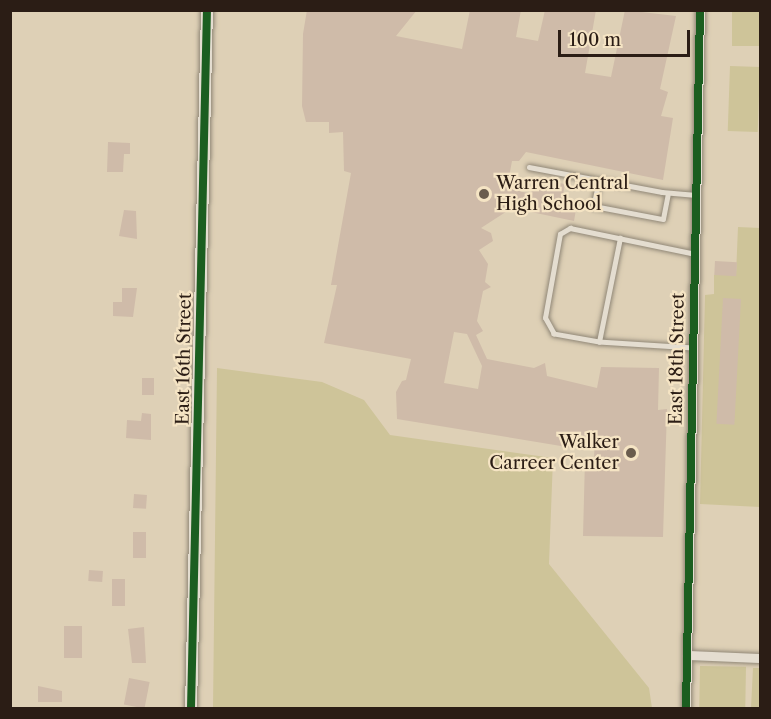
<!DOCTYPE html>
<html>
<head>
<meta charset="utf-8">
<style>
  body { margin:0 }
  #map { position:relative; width:771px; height:719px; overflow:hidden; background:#ded0b6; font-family:"Libre Caslon Text",serif }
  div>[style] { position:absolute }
  .green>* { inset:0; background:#cec499; transform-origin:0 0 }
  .building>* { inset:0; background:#cfbba9; transform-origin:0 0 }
  .roads { filter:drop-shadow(0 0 2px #908777) drop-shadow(0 0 2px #908777) }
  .service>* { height:4.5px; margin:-2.25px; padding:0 2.25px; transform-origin:2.25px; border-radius:2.25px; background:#e4ddd0 }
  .minor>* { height:9px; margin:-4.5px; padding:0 4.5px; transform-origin:4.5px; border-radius:4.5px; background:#e4ddd0 }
  .tertiary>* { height:12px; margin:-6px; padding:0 6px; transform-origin:6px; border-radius:6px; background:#e4ddd0 }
  .cycleway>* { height:8px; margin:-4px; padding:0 4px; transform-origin:4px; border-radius:4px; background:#1b5e20 }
  .dots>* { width:16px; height:16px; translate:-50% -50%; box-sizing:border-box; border:3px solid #f5e4c4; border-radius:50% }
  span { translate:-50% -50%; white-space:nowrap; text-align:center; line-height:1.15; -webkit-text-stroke:4.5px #f5e4c4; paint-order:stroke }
  .poi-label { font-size:18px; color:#2b1d15 }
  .left { translate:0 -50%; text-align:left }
  .right { translate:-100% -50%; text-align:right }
  .street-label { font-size:18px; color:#2b1d15 }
  .frame { position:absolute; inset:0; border:12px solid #2b1d15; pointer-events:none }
  .scale { position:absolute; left:558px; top:30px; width:132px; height:27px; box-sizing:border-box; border:3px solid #2b1d15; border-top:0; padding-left:8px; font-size:18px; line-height:21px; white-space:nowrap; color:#2b1d15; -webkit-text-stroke:4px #f5e4c4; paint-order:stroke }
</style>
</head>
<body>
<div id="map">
  <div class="green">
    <div style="left:732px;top:11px;width:28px;height:35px"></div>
    <div style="left:730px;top:66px;width:30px;height:65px;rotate:2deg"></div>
    <div style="clip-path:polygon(738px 227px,760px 228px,760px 507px,700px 504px,705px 295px,714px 294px,714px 275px,736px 275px)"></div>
    <div style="clip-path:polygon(217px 368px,322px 382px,364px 400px,390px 435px,553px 458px,549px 564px,649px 688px,652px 708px,213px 708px)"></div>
    <div style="left:700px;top:666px;width:46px;height:42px;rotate:1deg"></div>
    <div style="clip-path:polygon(753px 668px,760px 668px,760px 708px,751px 708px)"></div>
  </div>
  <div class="building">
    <div style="clip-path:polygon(evenodd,307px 10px,417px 10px,396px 36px,462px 49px,470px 10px,521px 10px,516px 37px,538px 41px,545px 10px,596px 10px,585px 73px,611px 77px,625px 10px,676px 16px,660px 89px,668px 92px,661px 116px,673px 118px,663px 180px,526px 152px,519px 161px,512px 161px,507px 188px,531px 194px,535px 179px,565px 184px,562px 200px,577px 204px,574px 221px,512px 208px,481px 228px,491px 233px,493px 241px,479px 250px,488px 264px,485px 282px,491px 287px,483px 291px,477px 321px,483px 331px,476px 335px,487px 359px,534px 368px,545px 363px,547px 376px,597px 388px,601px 367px,659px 368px,658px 410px,667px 409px,663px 537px,583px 536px,585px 459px,594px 458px,595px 438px,581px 435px,579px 446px,573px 448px,397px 419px,396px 392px,402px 381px,406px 380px,411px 359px,324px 343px,337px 285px,331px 285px,351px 173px,344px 171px,343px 132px,329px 133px,329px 122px,306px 122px,302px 106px,303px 34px,307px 10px,454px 332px,467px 334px,482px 366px,478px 389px,444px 383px,454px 332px)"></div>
    <div style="clip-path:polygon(108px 142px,130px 143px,130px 154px,124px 154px,123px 172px,107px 172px)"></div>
    <div style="clip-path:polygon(124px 210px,136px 211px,137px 239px,119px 236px)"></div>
    <div style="left:715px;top:261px;width:22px;height:14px;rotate:3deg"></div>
    <div style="clip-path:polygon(122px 288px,137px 288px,133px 317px,113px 316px,113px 302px,122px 302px)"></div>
    <div style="left:723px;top:298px;width:18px;height:126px;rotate:3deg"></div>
    <div style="left:142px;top:378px;width:12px;height:17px"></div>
    <div style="clip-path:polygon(142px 413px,151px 414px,151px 440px,126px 438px,127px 420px,141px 421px)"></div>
    <div style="left:134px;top:494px;width:13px;height:14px;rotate:4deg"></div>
    <div style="left:133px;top:532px;width:13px;height:26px"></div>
    <div style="left:89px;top:570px;width:14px;height:11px;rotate:4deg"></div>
    <div style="left:125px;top:579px;width:27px;height:13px;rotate:90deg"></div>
    <div style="left:64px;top:626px;width:18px;height:32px"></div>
    <div style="clip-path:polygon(144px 627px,146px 663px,132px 663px,128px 629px)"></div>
    <div style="left:129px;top:678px;width:21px;height:27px;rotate:11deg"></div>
    <div style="clip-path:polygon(38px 686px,62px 691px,62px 702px,38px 702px)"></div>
  </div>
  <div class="roads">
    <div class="service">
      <div style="left:529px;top:167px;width:135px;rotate:10.6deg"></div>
      <div style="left:662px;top:192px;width:34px;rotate:5deg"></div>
      <div style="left:599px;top:182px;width:25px;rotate:102deg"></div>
      <div style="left:594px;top:206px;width:70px;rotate:10.7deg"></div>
      <div style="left:663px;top:219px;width:26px;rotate:-79deg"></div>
      <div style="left:599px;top:342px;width:106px;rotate:-78.6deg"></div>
      <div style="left:693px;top:348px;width:94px;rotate:-176.3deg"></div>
      <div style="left:599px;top:342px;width:46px;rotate:-169.9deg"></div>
      <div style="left:554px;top:334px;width:18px;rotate:-119deg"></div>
      <div style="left:545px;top:318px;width:85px;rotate:-79.9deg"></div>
      <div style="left:560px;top:234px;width:12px;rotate:-31deg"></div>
      <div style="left:570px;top:228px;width:128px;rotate:11.7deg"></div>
    </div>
    <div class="minor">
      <div style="left:687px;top:655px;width:73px;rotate:2.4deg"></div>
      <div style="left:686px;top:708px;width:698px;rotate:-88.85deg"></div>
    </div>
    <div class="tertiary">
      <div style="left:191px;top:708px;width:698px;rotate:-88.69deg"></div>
    </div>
  </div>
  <div class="cycleway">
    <div style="left:191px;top:708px;width:698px;rotate:-88.69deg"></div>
    <div style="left:686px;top:708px;width:698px;rotate:-88.85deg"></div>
  </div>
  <div class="dots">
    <div style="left:484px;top:194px;background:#6a5c4d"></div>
    <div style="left:631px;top:453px;background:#6a5c4d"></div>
  </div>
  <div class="poi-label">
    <span class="left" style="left:496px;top:194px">Warren Central<br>High School</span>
    <span class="right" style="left:619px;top:453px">Walker<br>Carreer Center</span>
  </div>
  <div class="street-label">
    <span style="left:184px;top:359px;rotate:-89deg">East 16th Street</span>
    <span style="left:677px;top:359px;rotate:-89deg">East 18th Street</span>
  </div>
  <div class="frame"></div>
  <div class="scale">100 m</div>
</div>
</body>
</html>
